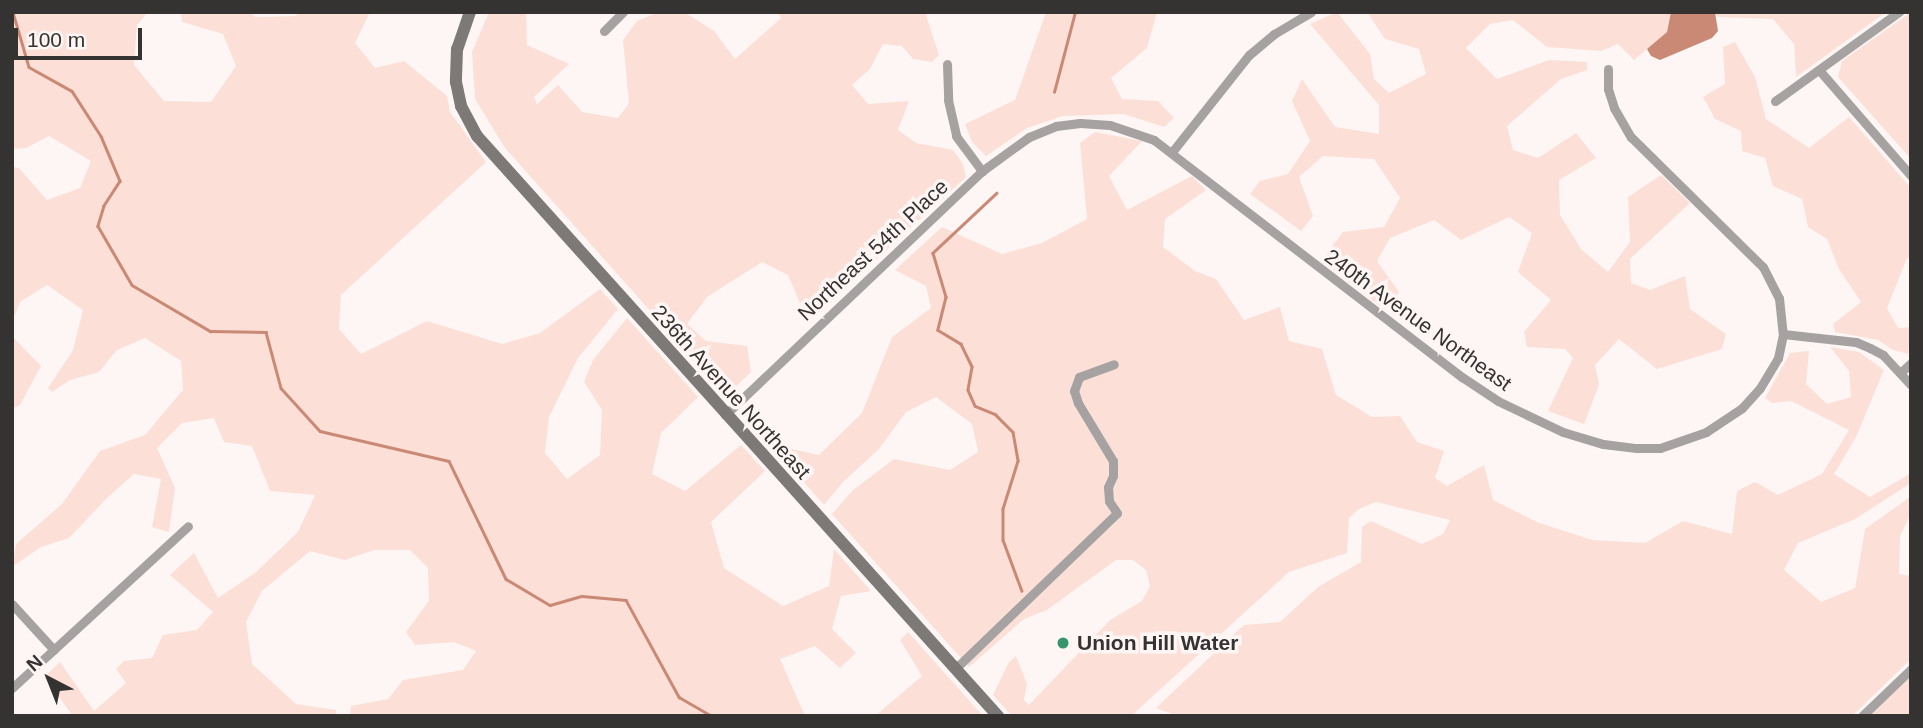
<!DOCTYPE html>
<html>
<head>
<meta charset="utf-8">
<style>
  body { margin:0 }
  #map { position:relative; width:1923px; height:728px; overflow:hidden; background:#fdf6f4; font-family:Helvetica,sans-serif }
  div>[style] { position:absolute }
  .green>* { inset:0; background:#fce0d8 }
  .water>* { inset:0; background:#c98974 }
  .stream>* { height:2.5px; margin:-1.25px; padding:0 1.25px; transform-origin:1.25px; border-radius:1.25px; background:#c98974 }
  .street>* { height:9px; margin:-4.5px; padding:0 4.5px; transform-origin:4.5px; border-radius:4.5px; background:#a5a2a1 }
  .secondary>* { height:12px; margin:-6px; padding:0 6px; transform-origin:6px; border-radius:6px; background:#7d7977 }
  .dots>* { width:19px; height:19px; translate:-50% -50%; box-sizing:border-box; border:4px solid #fdf6f4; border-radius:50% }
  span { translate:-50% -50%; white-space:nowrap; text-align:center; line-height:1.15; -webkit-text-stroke:7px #fdf6f4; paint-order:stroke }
  .street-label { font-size:21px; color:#353332 }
  .poi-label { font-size:21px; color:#353332; font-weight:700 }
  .left { translate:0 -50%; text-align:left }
  .frame { position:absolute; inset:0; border:14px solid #353332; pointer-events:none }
  .north { position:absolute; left:14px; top:644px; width:70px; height:70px; -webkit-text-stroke:5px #fdf6f4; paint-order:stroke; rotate:318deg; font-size:19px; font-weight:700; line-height:28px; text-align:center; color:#353332 }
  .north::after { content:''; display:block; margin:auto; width:24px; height:32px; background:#353332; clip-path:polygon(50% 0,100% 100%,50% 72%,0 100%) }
  .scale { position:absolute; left:14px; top:28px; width:128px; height:32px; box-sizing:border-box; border:4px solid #353332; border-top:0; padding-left:9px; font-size:21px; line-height:24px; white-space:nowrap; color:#353332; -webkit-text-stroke:5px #fdf6f4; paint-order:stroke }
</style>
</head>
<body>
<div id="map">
  <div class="green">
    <div style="clip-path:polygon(12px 12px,148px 12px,137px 25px,134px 65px,164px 101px,211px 102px,236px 66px,223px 34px,182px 22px,181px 12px,251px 12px,255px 17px,296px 16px,298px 12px,370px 12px,355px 43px,375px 68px,404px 61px,447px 96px,450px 112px,486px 162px,341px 295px,339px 329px,361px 354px,427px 321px,502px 344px,540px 333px,600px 289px,618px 309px,578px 358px,549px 417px,545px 453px,567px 479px,600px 455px,602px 410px,584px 382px,593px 360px,627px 318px,698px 397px,661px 433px,652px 474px,685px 491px,741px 445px,765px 471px,711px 522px,724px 568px,783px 606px,829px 586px,834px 549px,871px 591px,841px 596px,832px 629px,856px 653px,840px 668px,815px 646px,780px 659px,805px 716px,350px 716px,351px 706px,388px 699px,403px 680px,463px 670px,476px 651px,454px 642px,415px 645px,406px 632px,429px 601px,428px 568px,410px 550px,374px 550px,345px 560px,310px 551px,262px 591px,246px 622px,252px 664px,296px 704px,336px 710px,336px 716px,73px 716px,44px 677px,60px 662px,94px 711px,126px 683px,116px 669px,124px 661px,152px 658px,163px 635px,197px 630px,213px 612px,170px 575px,194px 553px,218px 598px,255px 573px,298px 532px,315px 495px,270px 491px,252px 446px,224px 442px,214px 418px,182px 423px,157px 448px,175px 488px,169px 532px,152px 527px,161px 479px,134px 474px,108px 497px,69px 538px,41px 547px,12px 567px,16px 544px,62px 504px,100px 451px,145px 435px,183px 390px,181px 361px,145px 338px,117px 350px,99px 372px,70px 380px,52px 392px,48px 388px,73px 350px,83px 310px,47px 285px,20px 302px,12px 323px,12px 167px,19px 168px,47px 200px,80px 188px,91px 161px,49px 136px,26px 148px,12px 149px)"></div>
    <div style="clip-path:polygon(489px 12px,526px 12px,527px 45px,569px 64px,534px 97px,537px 104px,558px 85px,582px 112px,618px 118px,629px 103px,623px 40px,637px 21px,659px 12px,684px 12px,714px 31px,735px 59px,781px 18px,777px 12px,929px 12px,926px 15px,939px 55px,932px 62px,913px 59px,902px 46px,883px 44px,870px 69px,852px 85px,868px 104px,909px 101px,898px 130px,916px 143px,953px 150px,963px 164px,966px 177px,814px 317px,805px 315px,788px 275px,762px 262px,707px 297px,687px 324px,706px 341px,747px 346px,751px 372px,726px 396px,505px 148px,475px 99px,472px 52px)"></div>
    <div style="clip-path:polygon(1046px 12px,1157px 12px,1147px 48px,1111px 78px,1122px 99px,1158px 101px,1174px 118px,1164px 127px,1124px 114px,1063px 116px,1027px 128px,986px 156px,972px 142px,965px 124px,1015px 100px)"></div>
    <div style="clip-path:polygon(1337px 12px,1370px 54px,1374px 79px,1389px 93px,1426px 74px,1419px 49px,1385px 39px,1367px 12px,1671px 12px,1667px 32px,1634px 60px,1618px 44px,1601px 51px,1547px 47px,1513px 20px,1490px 24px,1466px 48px,1497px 79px,1549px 60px,1587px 62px,1587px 70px,1561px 79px,1507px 126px,1513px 150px,1538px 158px,1576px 133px,1596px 158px,1559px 180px,1560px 215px,1581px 249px,1608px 272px,1630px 242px,1628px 197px,1661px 175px,1690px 203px,1630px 259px,1631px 283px,1650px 290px,1685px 276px,1690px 309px,1726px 334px,1722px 349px,1657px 369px,1619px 339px,1595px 365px,1599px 385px,1584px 424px,1548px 411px,1573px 358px,1565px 349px,1527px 347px,1524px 332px,1551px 300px,1518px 272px,1532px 233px,1509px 217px,1461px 240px,1434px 220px,1390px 238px,1377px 261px,1399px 292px,1385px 310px,1321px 261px,1343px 232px,1384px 227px,1400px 198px,1374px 159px,1323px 156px,1299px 177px,1313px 216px,1301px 231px,1250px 194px,1260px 181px,1288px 174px,1310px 141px,1292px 101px,1302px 79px,1335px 127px,1379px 134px,1379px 105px,1310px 24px)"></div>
    <div style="clip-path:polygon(1715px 12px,1886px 12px,1796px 77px,1794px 44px,1773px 19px,1718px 17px)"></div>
    <div style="clip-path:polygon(1911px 12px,1911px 159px,1838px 77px,1842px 61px)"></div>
    <div style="clip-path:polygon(1735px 42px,1755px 77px,1766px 119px,1809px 148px,1849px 117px,1911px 188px,1911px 257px,1907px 258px,1887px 308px,1898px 328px,1911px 327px,1908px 354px,1893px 350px,1878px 340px,1835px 332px,1833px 324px,1861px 302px,1839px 269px,1827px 239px,1808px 227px,1802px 199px,1773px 186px,1765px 158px,1742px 151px,1741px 131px,1715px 119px,1703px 97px,1725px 84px,1723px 47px)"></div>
    <div style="clip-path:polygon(1095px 132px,1142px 141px,1109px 176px,1127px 210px,1192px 176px,1206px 190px,1165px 219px,1163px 247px,1195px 271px,1216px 279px,1244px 320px,1280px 307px,1289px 341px,1322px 349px,1336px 395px,1372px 417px,1400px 416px,1417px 442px,1444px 451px,1435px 478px,1447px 486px,1484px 465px,1493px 500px,1537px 522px,1592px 540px,1645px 543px,1683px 521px,1732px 534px,1737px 491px,1755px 482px,1778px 495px,1822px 474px,1849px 430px,1791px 401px,1772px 403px,1765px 398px,1790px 353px,1809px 351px,1806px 384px,1827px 404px,1851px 397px,1849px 371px,1830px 347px,1859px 352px,1884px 370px,1856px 437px,1834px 474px,1870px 497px,1908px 475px,1911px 468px,1911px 483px,1855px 519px,1798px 543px,1784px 570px,1821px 602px,1855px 588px,1865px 529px,1910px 497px,1911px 514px,1900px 536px,1899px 574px,1911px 576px,1911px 659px,1853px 715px,1846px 716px,1177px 716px,1156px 708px,1244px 625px,1280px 622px,1318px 587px,1361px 562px,1362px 527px,1371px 521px,1422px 544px,1443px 534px,1450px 520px,1376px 502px,1359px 509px,1349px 518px,1347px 553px,1289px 572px,1131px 716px,1012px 716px,993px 695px,1009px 662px,1016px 656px,1027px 684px,1024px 700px,1029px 705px,1110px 620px,1142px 601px,1150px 586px,1146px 570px,1133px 560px,1116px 560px,1047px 610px,1024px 619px,969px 667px,832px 514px,852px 491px,894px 459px,950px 470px,978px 452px,972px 424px,936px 397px,906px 412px,879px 449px,843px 482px,824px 505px,746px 417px,762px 417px,783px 447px,819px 455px,862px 413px,892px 337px,931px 308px,926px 286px,895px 270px,942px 227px,1002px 254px,1042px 243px,1087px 219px,1080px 143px)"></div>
    <div style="clip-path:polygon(12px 336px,41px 366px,20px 405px,12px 409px)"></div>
    <div style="clip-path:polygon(908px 632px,983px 716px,875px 716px,922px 676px,900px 640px)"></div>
    <div style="clip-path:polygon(1911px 675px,1911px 716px,1869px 716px)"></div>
  </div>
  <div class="water">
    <div style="clip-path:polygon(1671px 12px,1715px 12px,1718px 31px,1712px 38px,1660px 60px,1651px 56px,1647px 49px,1667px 32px)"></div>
  </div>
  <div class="stream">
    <div style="left:13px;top:12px;width:57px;rotate:73.8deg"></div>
    <div style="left:29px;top:67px;width:49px;rotate:29.2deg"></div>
    <div style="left:72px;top:91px;width:54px;rotate:57.2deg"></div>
    <div style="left:101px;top:136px;width:49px;rotate:67.1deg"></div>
    <div style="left:120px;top:181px;width:30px;rotate:123deg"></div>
    <div style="left:104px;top:206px;width:21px;rotate:107deg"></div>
    <div style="left:98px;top:226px;width:68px;rotate:60deg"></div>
    <div style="left:132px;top:285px;width:91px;rotate:30.5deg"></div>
    <div style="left:210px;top:331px;width:56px;rotate:1deg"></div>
    <div style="left:266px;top:332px;width:58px;rotate:75deg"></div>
    <div style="left:281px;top:388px;width:58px;rotate:47.8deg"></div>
    <div style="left:320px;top:431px;width:132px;rotate:13.1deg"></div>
    <div style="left:449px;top:461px;width:131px;rotate:64.2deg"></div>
    <div style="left:506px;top:579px;width:51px;rotate:30.6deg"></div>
    <div style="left:550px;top:605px;width:33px;rotate:-16deg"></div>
    <div style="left:582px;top:596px;width:44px;rotate:5.2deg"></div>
    <div style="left:626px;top:600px;width:111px;rotate:61.3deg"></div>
    <div style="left:679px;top:697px;width:38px;rotate:30deg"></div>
    <div style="left:1054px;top:92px;width:83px;rotate:-75.3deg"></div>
    <div style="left:997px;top:193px;width:88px;rotate:136.8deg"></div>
    <div style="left:933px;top:253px;width:46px;rotate:73.5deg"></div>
    <div style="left:946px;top:297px;width:34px;rotate:104deg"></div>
    <div style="left:938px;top:330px;width:27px;rotate:31deg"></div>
    <div style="left:961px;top:344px;width:25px;rotate:64deg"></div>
    <div style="left:972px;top:367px;width:23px;rotate:100deg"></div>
    <div style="left:968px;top:390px;width:17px;rotate:66deg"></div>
    <div style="left:975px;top:406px;width:22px;rotate:22deg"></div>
    <div style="left:995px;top:414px;width:25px;rotate:45deg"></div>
    <div style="left:1013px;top:432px;width:29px;rotate:80deg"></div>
    <div style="left:1018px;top:461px;width:50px;rotate:107.4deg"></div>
    <div style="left:1003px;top:509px;width:31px;rotate:90deg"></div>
    <div style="left:1003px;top:540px;width:54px;rotate:69.6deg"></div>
  </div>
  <div class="street">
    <div style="left:604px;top:31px;width:27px;rotate:-45deg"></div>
    <div style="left:947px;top:64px;width:36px;rotate:88deg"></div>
    <div style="left:948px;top:100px;width:37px;rotate:77deg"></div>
    <div style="left:956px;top:136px;width:44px;rotate:53.4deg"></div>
    <div style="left:1608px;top:69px;width:20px;rotate:90deg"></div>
    <div style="left:1608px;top:89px;width:20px;rotate:72deg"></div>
    <div style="left:1614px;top:108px;width:34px;rotate:60deg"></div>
    <div style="left:1631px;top:137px;width:185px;rotate:44.6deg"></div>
    <div style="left:1763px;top:267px;width:35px;rotate:63deg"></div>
    <div style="left:1779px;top:298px;width:36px;rotate:84deg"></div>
    <div style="left:1783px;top:334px;width:73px;rotate:6.3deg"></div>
    <div style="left:1856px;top:342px;width:15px;rotate:23deg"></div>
    <div style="left:1870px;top:348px;width:15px;rotate:28deg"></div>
    <div style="left:1883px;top:355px;width:41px;rotate:47deg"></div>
    <div style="left:1819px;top:70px;width:140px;rotate:49deg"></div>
    <div style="left:1775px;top:101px;width:153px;rotate:-35.7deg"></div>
    <div style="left:1172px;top:152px;width:124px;rotate:-51.6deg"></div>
    <div style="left:1249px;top:55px;width:33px;rotate:-40deg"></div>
    <div style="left:1274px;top:34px;width:43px;rotate:-30.7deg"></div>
    <div style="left:1900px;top:373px;width:15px;rotate:-42deg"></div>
    <div style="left:725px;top:415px;width:354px;rotate:-43.5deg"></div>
    <div style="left:982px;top:171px;width:58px;rotate:-35.9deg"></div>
    <div style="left:1029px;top:137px;width:29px;rotate:-22deg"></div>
    <div style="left:1056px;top:126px;width:24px;rotate:-7deg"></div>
    <div style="left:1080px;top:123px;width:30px;rotate:4deg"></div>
    <div style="left:1110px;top:125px;width:46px;rotate:18.8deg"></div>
    <div style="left:1154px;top:140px;width:389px;rotate:37.6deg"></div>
    <div style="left:1462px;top:377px;width:43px;rotate:33.7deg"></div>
    <div style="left:1498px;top:401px;width:72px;rotate:25.5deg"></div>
    <div style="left:1563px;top:432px;width:42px;rotate:16.7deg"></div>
    <div style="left:1603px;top:444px;width:34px;rotate:7deg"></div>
    <div style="left:1637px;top:448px;width:23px"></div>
    <div style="left:1660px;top:448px;width:49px;rotate:-19.2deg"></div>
    <div style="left:1706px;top:432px;width:43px;rotate:-33.7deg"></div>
    <div style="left:1742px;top:408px;width:27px;rotate:-48deg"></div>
    <div style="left:1760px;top:388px;width:35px;rotate:-59deg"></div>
    <div style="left:1778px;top:358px;width:25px;rotate:-78deg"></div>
    <div style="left:12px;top:604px;width:62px;rotate:47.6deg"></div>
    <div style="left:956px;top:668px;width:223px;rotate:-43.9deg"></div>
    <div style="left:1117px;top:513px;width:14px;rotate:-124deg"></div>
    <div style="left:1109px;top:501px;width:14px;rotate:-94deg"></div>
    <div style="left:1108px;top:487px;width:12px;rotate:-66deg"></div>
    <div style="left:1113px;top:476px;width:15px;rotate:-90deg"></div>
    <div style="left:1113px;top:461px;width:68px;rotate:-121.1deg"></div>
    <div style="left:1078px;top:403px;width:13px;rotate:-108deg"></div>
    <div style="left:1074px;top:391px;width:15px;rotate:-70deg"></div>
    <div style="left:1079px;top:377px;width:37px;rotate:-20deg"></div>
    <div style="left:12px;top:688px;width:239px;rotate:-42.6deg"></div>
    <div style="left:1862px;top:716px;width:68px;rotate:-43.8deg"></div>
  </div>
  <div class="secondary">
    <div style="left:470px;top:12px;width:39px;rotate:109deg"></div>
    <div style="left:457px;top:49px;width:33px;rotate:92deg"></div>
    <div style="left:456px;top:82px;width:25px;rotate:78deg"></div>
    <div style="left:461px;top:106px;width:34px;rotate:62deg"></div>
    <div style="left:477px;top:136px;width:780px;rotate:48.07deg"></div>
  </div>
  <div class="dots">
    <div style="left:1063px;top:643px;background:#36946b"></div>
  </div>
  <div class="street-label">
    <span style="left:873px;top:250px;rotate:-43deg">Northeast 54th Place</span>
    <span style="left:1418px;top:320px;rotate:36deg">240th Avenue Northeast</span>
    <span style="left:731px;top:392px;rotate:48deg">236th Avenue Northeast</span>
  </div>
  <div class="poi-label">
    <span class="left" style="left:1077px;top:643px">Union Hill Water</span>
  </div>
  <div class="frame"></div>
  <div class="north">N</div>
  <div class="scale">100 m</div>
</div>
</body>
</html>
